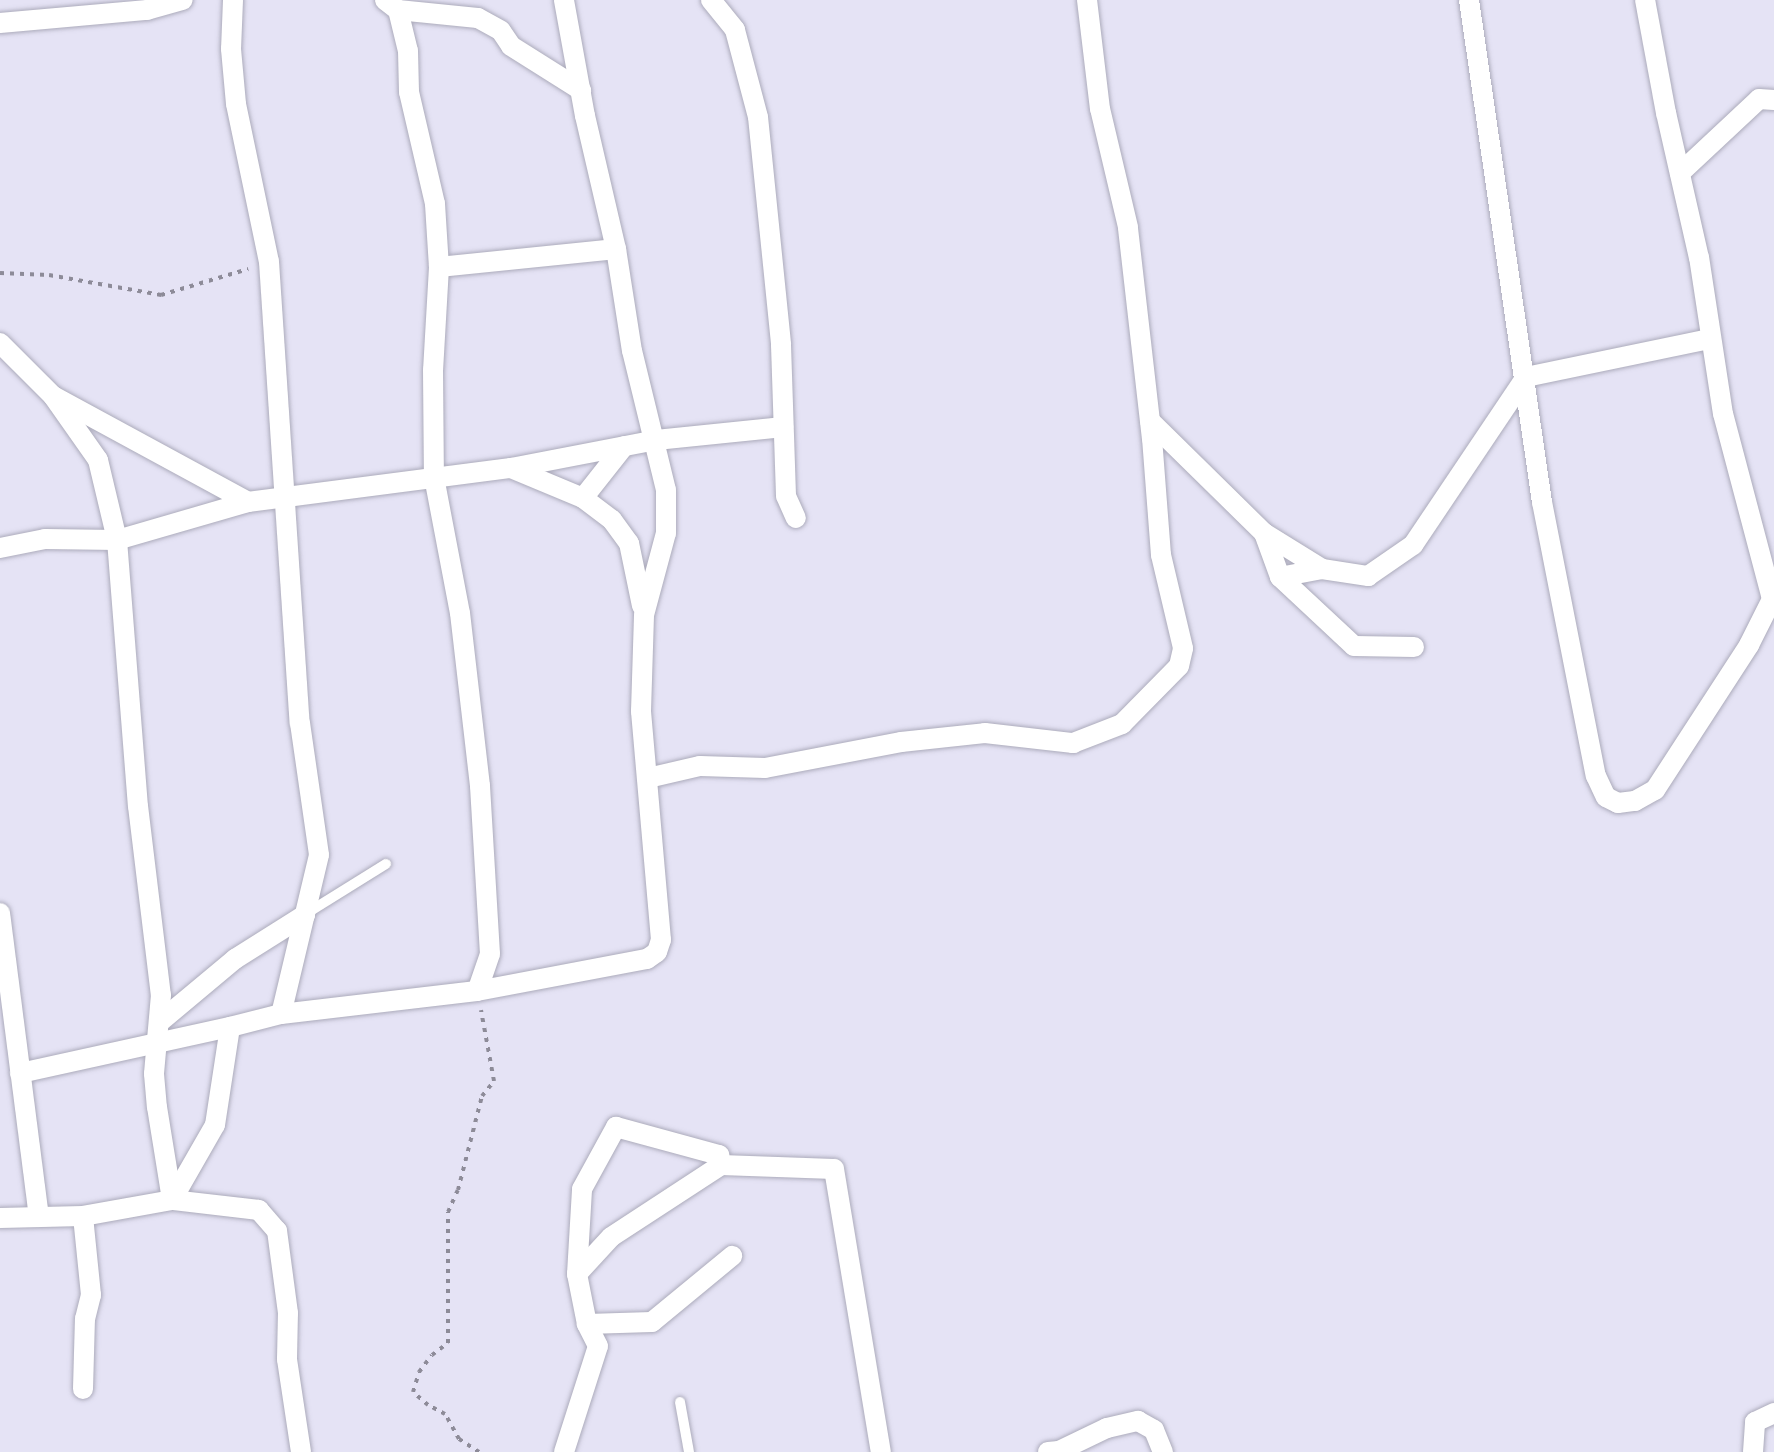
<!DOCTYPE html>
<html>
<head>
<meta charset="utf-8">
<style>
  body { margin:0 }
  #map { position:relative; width:1774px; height:1452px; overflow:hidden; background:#e5e3f5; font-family:"Asap Condensed",sans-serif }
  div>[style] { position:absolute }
  .path>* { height:4px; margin-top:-2px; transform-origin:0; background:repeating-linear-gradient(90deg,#8d8b98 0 4px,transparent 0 10px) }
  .roads { filter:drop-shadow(0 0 2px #acabbb) drop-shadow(0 0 2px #acabbb) }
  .service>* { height:10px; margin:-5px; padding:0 5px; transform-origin:5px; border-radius:5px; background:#fff }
  .minor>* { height:20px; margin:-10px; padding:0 10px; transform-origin:10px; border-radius:10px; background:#fff }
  span { translate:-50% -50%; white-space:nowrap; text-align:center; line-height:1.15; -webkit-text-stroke:8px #fff; paint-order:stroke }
</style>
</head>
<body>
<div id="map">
  <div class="path">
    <div style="left:0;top:273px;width:49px;rotate:2.3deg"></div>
    <div style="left:49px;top:275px;width:114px;rotate:10.1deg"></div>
    <div style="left:161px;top:295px;width:91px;rotate:-16.6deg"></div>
    <div style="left:479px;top:1452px;width:24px;rotate:-147deg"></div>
    <div style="left:459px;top:1439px;width:29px;rotate:-119deg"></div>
    <div style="left:445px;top:1414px;width:19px;rotate:-152deg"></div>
    <div style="left:428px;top:1405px;width:20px;rotate:-139deg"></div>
    <div style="left:413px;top:1392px;width:21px;rotate:-73deg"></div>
    <div style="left:419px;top:1372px;width:21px;rotate:-53deg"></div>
    <div style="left:432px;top:1355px;width:20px;rotate:-37deg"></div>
    <div style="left:448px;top:1343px;width:131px;rotate:-90deg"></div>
    <div style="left:448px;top:1212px;width:24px;rotate:-66deg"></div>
    <div style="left:458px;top:1190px;width:97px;rotate:-75.7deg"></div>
    <div style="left:482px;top:1096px;width:19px;rotate:-51deg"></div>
    <div style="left:494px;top:1081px;width:72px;rotate:-100.4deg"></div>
  </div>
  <div class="roads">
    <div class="service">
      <div style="left:307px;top:913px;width:93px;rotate:-31.8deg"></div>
      <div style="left:680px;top:1402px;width:51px;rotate:79.8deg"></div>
    </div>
    <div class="minor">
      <div style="left:233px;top:0;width:49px;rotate:92.3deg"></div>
      <div style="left:231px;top:49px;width:55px;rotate:84.8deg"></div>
      <div style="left:236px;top:104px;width:161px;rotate:78.2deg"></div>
      <div style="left:269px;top:262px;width:462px;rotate:86.2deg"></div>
      <div style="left:300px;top:723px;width:133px;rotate:81.8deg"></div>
      <div style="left:319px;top:855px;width:163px;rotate:103.4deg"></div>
      <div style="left:385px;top:0;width:16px;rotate:38deg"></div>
      <div style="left:398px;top:10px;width:42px;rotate:76.3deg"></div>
      <div style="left:408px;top:51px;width:41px;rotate:88.6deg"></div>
      <div style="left:409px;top:92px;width:115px;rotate:76.9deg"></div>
      <div style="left:435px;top:204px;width:63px;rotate:86.4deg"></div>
      <div style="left:439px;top:267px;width:103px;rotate:93.3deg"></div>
      <div style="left:433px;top:370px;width:107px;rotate:89.5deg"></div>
      <div style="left:434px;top:477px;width:138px;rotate:79.2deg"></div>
      <div style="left:460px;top:613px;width:174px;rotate:83.4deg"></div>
      <div style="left:480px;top:786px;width:168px;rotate:86.6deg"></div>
      <div style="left:490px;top:954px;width:39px;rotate:109deg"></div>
      <div style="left:711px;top:0;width:38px;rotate:51deg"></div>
      <div style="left:735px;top:30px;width:90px;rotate:75.2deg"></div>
      <div style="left:758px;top:117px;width:229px;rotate:84.2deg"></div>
      <div style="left:781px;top:345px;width:151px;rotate:88.1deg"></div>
      <div style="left:786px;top:496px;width:24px;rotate:66deg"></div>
      <div style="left:1469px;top:0;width:507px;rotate:81.73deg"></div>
      <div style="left:1542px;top:502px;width:279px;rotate:78.9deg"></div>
      <div style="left:1596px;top:776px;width:23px;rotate:65deg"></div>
      <div style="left:1606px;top:797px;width:13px;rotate:27deg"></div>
      <div style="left:1618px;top:803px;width:17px;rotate:-7deg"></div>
      <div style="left:1635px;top:801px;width:23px;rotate:-29deg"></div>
      <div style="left:1655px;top:790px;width:173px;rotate:-57deg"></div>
      <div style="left:1749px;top:645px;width:51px;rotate:-63.4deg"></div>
      <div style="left:1772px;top:599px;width:191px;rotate:-104.8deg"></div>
      <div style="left:1723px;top:414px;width:158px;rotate:-98.7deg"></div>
      <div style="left:1699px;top:258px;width:149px;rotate:-102.8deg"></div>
      <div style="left:1666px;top:113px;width:115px;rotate:-100.5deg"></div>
      <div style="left:398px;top:10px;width:80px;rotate:5.7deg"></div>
      <div style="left:478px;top:18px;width:26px;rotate:29deg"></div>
      <div style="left:501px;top:31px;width:18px;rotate:56deg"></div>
      <div style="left:511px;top:46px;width:83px;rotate:32.2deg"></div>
      <div style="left:0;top:23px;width:148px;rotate:-5.1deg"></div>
      <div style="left:147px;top:10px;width:37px;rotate:-16deg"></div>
      <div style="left:1680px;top:173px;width:108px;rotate:-43.1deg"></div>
      <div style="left:1759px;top:99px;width:15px;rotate:4deg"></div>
      <div style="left:439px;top:267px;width:178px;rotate:-5.8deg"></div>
      <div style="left:0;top:343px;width:75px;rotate:45deg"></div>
      <div style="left:53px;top:396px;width:78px;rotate:54.9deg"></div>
      <div style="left:98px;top:460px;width:82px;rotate:76.6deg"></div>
      <div style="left:117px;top:540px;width:267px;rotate:85.5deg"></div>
      <div style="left:138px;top:806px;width:190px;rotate:83.1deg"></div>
      <div style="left:161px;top:995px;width:79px;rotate:95.1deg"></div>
      <div style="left:154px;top:1074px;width:33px;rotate:85deg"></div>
      <div style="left:157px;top:1107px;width:94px;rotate:80.8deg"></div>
      <div style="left:172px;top:1200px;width:90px;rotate:169.8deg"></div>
      <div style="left:83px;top:1216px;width:83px;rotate:178.6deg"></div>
      <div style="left:55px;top:397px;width:220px;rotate:28.5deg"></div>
      <div style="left:1150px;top:421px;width:160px;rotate:44.5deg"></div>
      <div style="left:1264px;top:533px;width:47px;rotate:70deg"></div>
      <div style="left:1280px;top:577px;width:101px;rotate:43deg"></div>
      <div style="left:1354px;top:646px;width:60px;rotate:1deg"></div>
      <div style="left:511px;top:468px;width:78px;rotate:22.6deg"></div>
      <div style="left:583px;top:498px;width:36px;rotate:37deg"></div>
      <div style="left:612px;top:520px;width:29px;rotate:54deg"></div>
      <div style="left:629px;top:543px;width:64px;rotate:78.3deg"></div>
      <div style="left:583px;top:498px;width:66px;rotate:-51.7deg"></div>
      <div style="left:1264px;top:533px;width:68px;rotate:31.8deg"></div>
      <div style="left:0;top:548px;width:46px;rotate:-11.3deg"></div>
      <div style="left:45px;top:539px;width:72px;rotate:0.8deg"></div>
      <div style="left:117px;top:540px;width:136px;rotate:-16.2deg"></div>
      <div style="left:248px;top:502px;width:265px;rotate:-7.4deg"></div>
      <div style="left:511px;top:468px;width:148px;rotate:-10.9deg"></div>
      <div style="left:656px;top:440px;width:128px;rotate:-5.8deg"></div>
      <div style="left:1280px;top:577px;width:43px;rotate:-10.8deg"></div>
      <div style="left:1322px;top:569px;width:47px;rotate:8.7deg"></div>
      <div style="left:1368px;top:576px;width:55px;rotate:-34.6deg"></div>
      <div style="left:1413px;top:545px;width:202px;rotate:-56.1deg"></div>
      <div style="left:1526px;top:377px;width:187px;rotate:-11.7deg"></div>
      <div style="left:648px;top:778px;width:53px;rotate:-13deg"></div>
      <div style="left:700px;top:766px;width:65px;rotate:1.8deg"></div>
      <div style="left:765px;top:768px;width:138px;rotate:-10.8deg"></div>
      <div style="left:901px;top:742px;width:84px;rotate:-6.1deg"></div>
      <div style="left:985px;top:733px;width:89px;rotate:6.5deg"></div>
      <div style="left:1073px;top:743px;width:53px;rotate:-21.2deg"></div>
      <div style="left:1122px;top:724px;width:81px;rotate:-45.5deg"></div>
      <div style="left:1179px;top:666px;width:18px;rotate:-77deg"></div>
      <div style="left:1183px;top:648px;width:96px;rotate:-103.3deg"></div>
      <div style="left:1161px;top:555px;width:116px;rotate:-94.4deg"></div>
      <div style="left:1152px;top:439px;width:213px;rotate:-96.5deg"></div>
      <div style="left:1128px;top:227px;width:121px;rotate:-103.3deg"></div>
      <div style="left:1100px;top:109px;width:110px;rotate:-96.8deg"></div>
      <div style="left:0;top:913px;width:306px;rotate:82.7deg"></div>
      <div style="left:162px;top:1020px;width:95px;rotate:-39.9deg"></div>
      <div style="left:235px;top:959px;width:83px;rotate:-32.2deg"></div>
      <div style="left:20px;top:1073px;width:215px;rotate:-12.4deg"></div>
      <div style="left:577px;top:1274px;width:85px;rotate:-86.6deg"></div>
      <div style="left:582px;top:1189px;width:71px;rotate:-61.3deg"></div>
      <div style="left:616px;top:1127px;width:107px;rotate:15.2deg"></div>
      <div style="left:719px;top:1155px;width:10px;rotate:79deg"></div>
      <div style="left:587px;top:1324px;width:65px;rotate:-1.8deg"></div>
      <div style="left:652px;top:1322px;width:104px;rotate:-39.5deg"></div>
      <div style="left:83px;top:1389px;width:70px;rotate:-88.4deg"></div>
      <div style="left:85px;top:1319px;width:25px;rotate:-76deg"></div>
      <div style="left:91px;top:1295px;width:79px;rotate:-95.8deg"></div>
      <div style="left:301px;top:1452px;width:94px;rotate:-98.6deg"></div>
      <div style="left:287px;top:1359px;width:46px;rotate:-88.8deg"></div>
      <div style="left:288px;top:1313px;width:83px;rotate:-97.6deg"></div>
      <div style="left:277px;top:1231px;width:28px;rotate:-131deg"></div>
      <div style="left:259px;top:1210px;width:88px;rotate:-173.4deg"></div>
      <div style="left:172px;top:1200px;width:86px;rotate:-60.2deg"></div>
      <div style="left:215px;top:1125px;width:99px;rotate:-81.3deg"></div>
      <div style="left:230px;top:1027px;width:53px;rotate:-14.3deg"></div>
      <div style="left:281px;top:1014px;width:197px;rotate:-6.7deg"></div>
      <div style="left:477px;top:991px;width:173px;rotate:-10.7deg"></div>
      <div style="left:647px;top:959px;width:12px;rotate:-35deg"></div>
      <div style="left:657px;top:952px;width:13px;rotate:-72deg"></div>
      <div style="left:661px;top:940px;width:230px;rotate:-95deg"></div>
      <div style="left:641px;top:711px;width:96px;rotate:-88.2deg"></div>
      <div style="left:644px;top:615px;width:85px;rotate:-75deg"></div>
      <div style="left:666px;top:533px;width:43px;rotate:-90deg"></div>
      <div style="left:666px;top:490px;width:143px;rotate:-103.7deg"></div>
      <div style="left:632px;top:351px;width:103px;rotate:-98.9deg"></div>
      <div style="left:616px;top:249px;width:137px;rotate:-103.1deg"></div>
      <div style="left:585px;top:116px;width:118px;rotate:-100.3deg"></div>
      <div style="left:564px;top:1452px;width:111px;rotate:-72.2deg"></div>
      <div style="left:598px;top:1346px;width:25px;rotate:-117deg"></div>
      <div style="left:587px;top:1324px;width:51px;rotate:-101.3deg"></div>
      <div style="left:577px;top:1274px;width:50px;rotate:-47.4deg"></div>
      <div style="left:611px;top:1237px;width:131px;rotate:-33.2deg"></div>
      <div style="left:721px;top:1165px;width:113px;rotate:2deg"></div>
      <div style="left:834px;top:1169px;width:287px;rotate:80.6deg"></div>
      <div style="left:1048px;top:1452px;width:11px;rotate:-5deg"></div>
      <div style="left:1059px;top:1451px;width:53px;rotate:-25.6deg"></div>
      <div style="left:1107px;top:1428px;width:32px;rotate:-13deg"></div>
      <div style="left:1138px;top:1421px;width:18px;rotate:29deg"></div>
      <div style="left:1154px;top:1430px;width:24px;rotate:68deg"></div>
      <div style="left:1753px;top:1452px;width:30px;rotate:-86deg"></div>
      <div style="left:1755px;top:1422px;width:21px;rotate:-25deg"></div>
    </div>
  </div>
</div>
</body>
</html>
